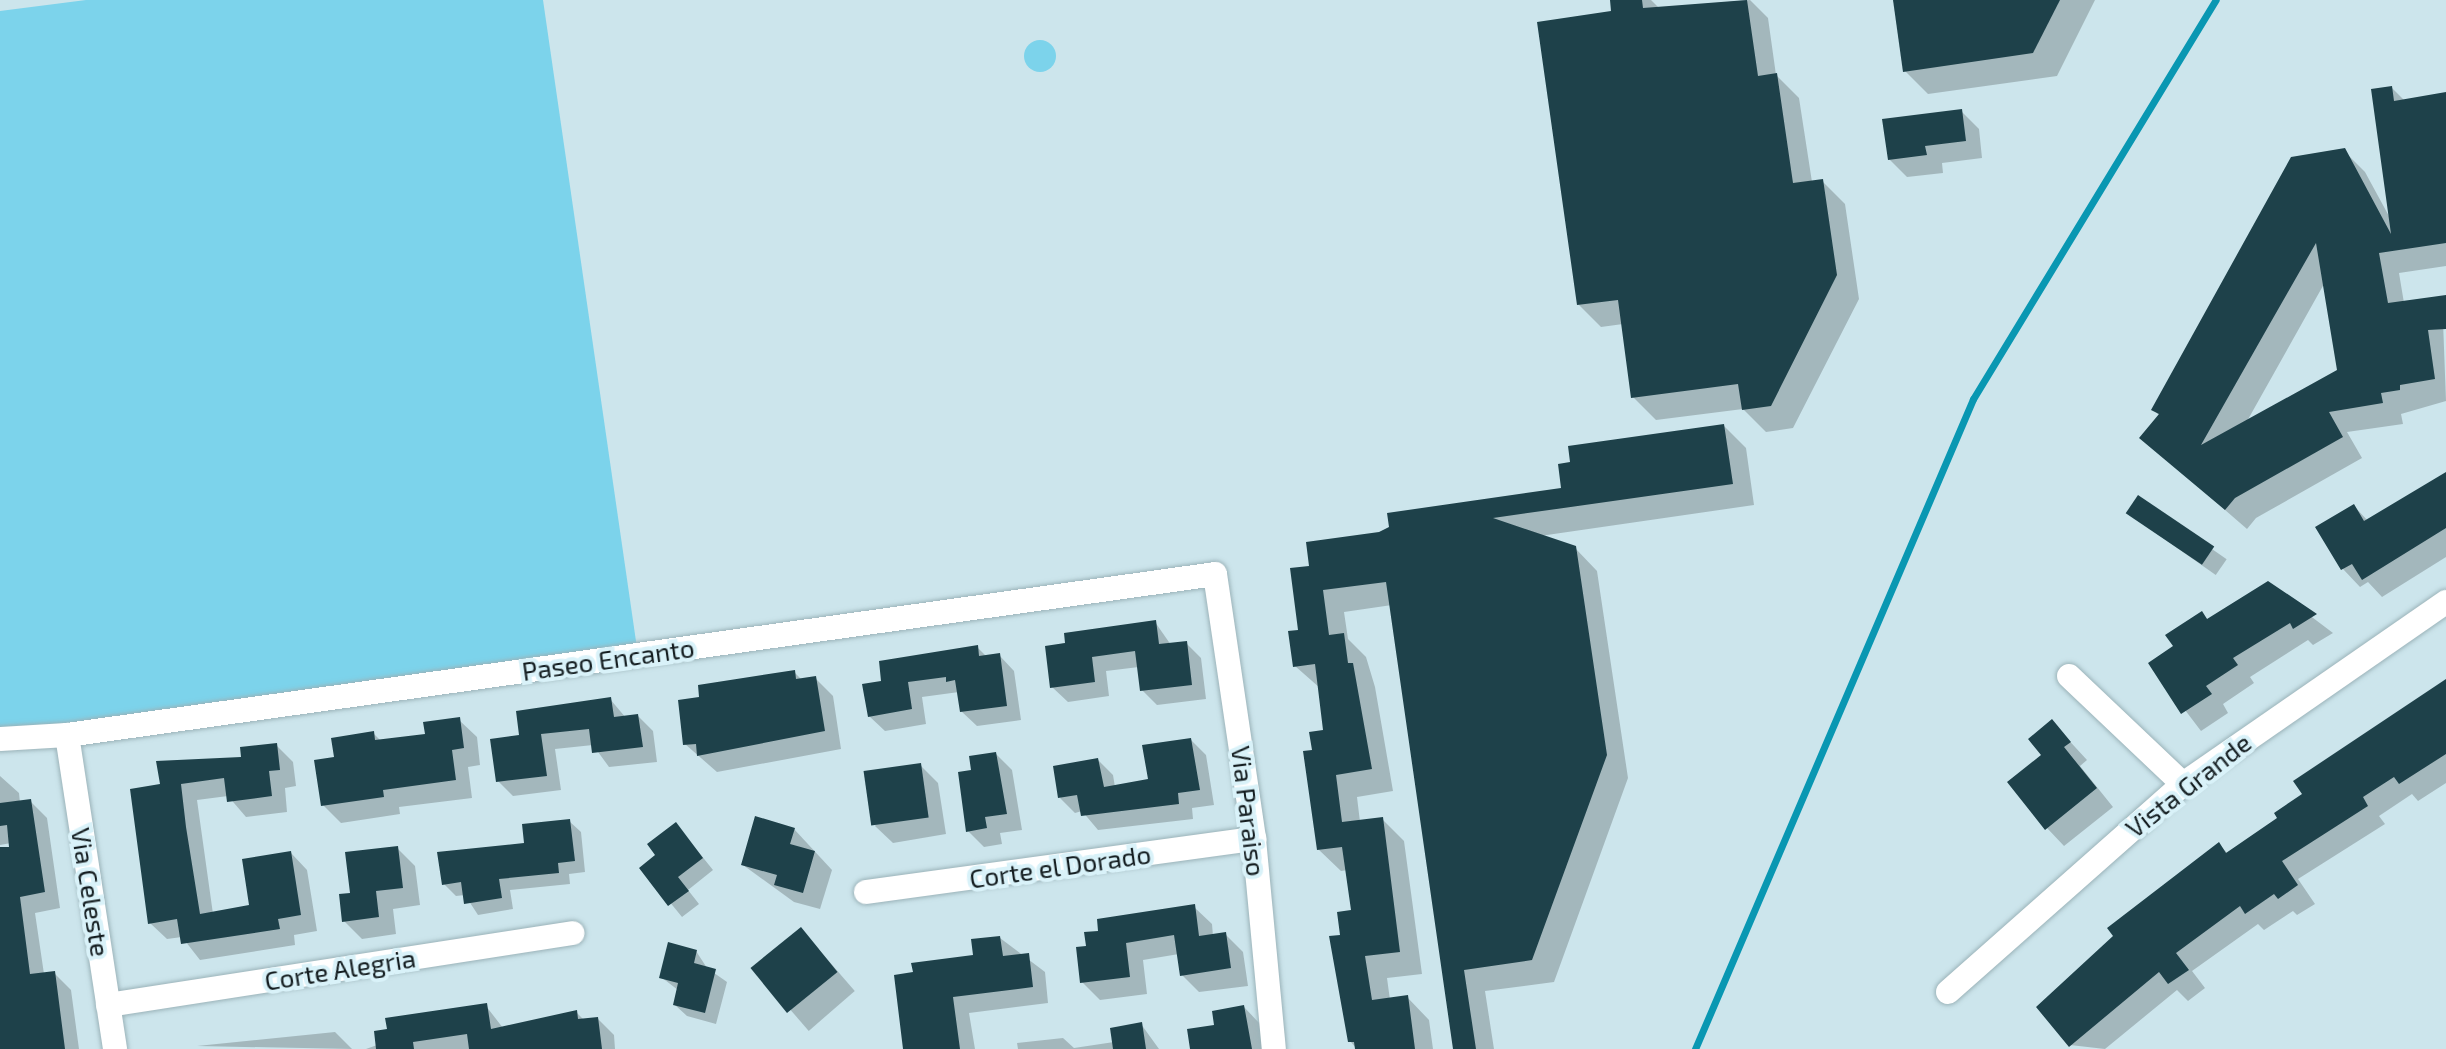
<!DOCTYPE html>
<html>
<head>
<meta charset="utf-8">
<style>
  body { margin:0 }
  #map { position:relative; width:2446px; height:1049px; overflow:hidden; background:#cce5ec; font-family:"Exo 2",sans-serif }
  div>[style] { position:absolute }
  .green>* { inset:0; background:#7cd3eb }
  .round { border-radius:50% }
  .shadow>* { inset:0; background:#0003; transform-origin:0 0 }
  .stream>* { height:7px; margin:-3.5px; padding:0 3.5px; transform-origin:3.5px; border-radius:3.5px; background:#0997b2 }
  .building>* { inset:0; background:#1e414a; transform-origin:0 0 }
  .roads { filter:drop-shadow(0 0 2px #9bb3b9) drop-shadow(0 0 2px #9bb3b9) }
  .street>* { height:24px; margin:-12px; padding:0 12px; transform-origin:12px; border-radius:12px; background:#fff }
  span { translate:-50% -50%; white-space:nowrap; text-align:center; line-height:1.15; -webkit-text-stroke:8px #d9f2f9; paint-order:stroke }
  .street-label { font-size:26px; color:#141d20 }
</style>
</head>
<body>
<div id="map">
  <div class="green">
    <div style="clip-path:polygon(86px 0,543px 0,638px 655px,0 739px,0 11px)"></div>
    <div class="round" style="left:1024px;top:40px;width:32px;height:32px"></div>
  </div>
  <div class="shadow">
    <div style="clip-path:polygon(1612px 0,1651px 0,1659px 8px,1750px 0,1768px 18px,1776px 75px,1799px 98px,1812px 182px,1822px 181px,1845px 204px,1859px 299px,1793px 428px,1766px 432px,1743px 409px,1656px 420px,1633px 397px,1623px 324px,1601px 327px,1578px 304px)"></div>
    <div style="clip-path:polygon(1895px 0,2095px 0,2057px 76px,1928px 94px,1905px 71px)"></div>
    <div style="clip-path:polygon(evenodd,2392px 88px,2405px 101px,2446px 94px,2446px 266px,2399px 273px,2404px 303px,2443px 321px,2446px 401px,2401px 414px,2403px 424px,2347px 432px,2362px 458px,2256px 518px,2247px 529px,2142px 438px,2160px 416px,2153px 409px,2344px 151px,2365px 172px,2390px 218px,2392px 88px,2324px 284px,2339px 371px,2246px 423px,2324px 284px)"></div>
    <div style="clip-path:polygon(1961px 111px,1979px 129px,1982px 158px,1942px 163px,1943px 173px,1907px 177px,1889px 159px)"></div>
    <div style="clip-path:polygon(1724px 426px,1746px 448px,1754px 505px,1540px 536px,1575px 548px,1597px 571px,1628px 778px,1554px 982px,1485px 991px,1494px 1049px,1455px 1049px,1392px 605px,1344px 612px,1348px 639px,1366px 657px,1375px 687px,1393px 791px,1357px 797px,1360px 822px,1382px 819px,1404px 841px,1422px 974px,1387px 978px,1390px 1000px,1407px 997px,1429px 1020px,1433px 1049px,1357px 1049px,1350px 1041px,1343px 936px,1353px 912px,1348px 870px,1341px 871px,1318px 849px,1314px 751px,1325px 731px,1320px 688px,1295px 666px,1311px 568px,1380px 534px,1564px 490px)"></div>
    <div style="clip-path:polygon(2446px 474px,2446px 557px,2382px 597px,2368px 582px,2360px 587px,2343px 569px,2354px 506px,2368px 521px)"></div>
    <div style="left:2139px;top:498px;width:107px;height:19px;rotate:35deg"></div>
    <div style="clip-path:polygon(2268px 584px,2333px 633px,2313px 645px,2308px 640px,2250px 677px,2254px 683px,2223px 704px,2228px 713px,2201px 731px,2150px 664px,2176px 647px,2202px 613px,2208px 620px)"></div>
    <div style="clip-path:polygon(1155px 622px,1171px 645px,1186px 643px,1201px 658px,1206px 699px,1157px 705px,1142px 690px,1139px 667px,1106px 671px,1109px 696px,1068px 702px,1052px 687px,1048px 647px)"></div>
    <div style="clip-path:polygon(977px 647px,987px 657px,999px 655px,1014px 671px,1021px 720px,977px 726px,961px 711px,959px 692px,922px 697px,926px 724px,885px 731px,869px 716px,884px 682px)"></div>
    <div style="clip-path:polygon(794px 672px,802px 680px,815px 678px,833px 696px,841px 749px,717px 772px,685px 744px)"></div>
    <div style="clip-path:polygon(2446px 681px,2446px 783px,2418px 801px,2412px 794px,2379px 816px,2385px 824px,2298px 879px,2315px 904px,2297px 915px,2293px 911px,2264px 930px,2258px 924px,2192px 971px,2205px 988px,2188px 1001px,2177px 990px,2105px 1049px,2070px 1045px,2219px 844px,2228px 854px,2280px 818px)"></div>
    <div style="clip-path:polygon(610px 699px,626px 718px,638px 716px,653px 731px,657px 762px,609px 767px,593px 745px,555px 749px,561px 790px,513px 796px,498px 781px,521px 737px)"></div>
    <div style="clip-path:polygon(459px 720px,477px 737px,480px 765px,468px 767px,472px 798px,399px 807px,400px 814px,341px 823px,323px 805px,336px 759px,373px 733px,381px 741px,427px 736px)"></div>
    <div style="clip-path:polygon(2052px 722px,2087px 760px,2080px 766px,2113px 807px,2064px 846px,2047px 828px,2043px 755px)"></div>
    <div style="clip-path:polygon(1191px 740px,1206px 755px,1214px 805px,1192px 808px,1193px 819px,1098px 830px,1082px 811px,1075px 813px,1060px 798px,1098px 760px,1113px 775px,1115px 787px,1151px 781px)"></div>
    <div style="clip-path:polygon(276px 745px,293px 762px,296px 786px,285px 788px,287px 812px,246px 817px,228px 796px,197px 800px,213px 914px,252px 907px,291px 853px,307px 870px,317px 931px,294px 935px,295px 945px,200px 960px,182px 937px,167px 939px,150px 923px,162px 786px)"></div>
    <div style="clip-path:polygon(996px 754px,1012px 770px,1022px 830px,1000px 833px,1002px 844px,984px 847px,968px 831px,974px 771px)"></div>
    <div style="clip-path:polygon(920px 765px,938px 783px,946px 834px,893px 843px,875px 826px)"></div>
    <div style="clip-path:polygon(0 776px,19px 793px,20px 803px,31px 802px,47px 818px,60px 908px,35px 913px,44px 974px,54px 973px,71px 990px,79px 1049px,3px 1049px,0 874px,11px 843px,0 845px)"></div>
    <div style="clip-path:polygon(569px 821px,581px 832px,585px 872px,569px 874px,570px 884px,510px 890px,513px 909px,478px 915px,465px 895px,456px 896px,444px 884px)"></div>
    <div style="clip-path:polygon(676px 824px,713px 870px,688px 890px,699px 904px,682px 917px,642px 868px,658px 855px)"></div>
    <div style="clip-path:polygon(794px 829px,832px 870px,820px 909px,794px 902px,743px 865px)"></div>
    <div style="clip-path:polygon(397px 848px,415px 866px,420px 905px,393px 909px,396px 934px,362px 939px,344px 921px,352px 894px)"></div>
    <div style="clip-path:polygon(1194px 907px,1212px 924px,1213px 936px,1225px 934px,1243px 952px,1248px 986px,1199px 992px,1182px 975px,1179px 954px,1143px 960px,1147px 994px,1100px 1000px,1082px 982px,1088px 947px,1100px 932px)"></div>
    <div style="left:801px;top:929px;width:82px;height:61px;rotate:49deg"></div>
    <div style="clip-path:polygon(1000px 938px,1045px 972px,1048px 1003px,969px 1013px,975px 1049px,906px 1049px,975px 957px)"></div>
    <div style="clip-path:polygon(696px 951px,707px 968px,727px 982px,716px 1024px,687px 1016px,675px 1005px,678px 990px,661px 977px)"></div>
    <div style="clip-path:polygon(486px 1006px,503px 1028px,577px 1013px,585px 1021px,598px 1019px,614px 1035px,615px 1049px,366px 1049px)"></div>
    <div style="clip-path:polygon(1244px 1007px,1261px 1025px,1265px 1049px,1193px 1049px)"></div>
    <div style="clip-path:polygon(1141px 1024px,1159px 1049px,1018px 1049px,1017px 1043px,1063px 1038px,1074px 1048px,1114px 1042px)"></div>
    <div style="clip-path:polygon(335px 1032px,352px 1049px,197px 1046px)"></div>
  </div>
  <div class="stream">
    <div style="left:1695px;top:1049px;width:707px;rotate:-66.84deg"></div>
    <div style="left:1973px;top:399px;width:467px;rotate:-58.7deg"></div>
  </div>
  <div class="building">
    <div style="clip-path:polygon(1610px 0,1642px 0,1643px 8px,1747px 0,1758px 76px,1777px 73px,1793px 183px,1823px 179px,1837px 275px,1771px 406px,1742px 410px,1738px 384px,1631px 398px,1618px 300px,1577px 305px,1537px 22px,1611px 11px)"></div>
    <div style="clip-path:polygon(1893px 0,2060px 0,2033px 53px,1903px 72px)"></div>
    <div style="clip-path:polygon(evenodd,2392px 86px,2394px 101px,2446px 92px,2446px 243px,2379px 253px,2388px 303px,2446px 295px,2446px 329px,2428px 330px,2435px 379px,2400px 385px,2400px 390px,2381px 393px,2383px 403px,2329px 412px,2343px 437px,2235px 498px,2225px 510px,2139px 438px,2159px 414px,2151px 410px,2291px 157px,2345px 148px,2391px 234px,2371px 89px,2392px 86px,2316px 243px,2337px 370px,2201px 445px,2268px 327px,2316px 243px)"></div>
    <div style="clip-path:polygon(1962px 109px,1966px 141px,1925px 146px,1927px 155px,1888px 160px,1882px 119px)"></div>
    <div style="clip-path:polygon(1724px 424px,1733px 484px,1493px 518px,1576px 546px,1607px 755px,1532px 960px,1464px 970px,1476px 1049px,1453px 1049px,1386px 582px,1323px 590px,1329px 635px,1344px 633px,1348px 663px,1353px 663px,1372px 769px,1336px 775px,1342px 822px,1383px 817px,1400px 952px,1365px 956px,1372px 1000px,1408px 995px,1415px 1049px,1355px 1049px,1354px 1042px,1348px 1042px,1329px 936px,1340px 935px,1337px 912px,1351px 910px,1342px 847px,1317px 850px,1303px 751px,1312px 750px,1309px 732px,1323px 730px,1315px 664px,1293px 667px,1288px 631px,1298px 630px,1290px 568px,1309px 566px,1306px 542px,1379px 532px,1389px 527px,1387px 513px,1561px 488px,1558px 464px,1570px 462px,1568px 446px)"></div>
    <div style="clip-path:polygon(2446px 472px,2446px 528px,2362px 580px,2352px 564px,2341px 570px,2315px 527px,2354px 504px,2364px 521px)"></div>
    <div style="left:2138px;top:495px;width:92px;height:22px;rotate:34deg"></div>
    <div style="clip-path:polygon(2268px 581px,2317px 614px,2293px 629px,2290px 623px,2233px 658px,2238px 665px,2206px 686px,2212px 694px,2181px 714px,2148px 663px,2173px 646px,2165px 635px,2202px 611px,2207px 619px)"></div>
    <div style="clip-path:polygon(1156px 620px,1159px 644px,1187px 641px,1192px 685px,1140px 691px,1135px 651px,1092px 657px,1095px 682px,1050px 688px,1045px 646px,1065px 643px,1064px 633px)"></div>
    <div style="clip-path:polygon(978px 645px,979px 656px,1000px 653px,1007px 706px,960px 712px,955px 680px,946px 682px,946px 677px,908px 682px,912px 709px,868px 717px,862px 684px,881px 681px,879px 661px)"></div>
    <div style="clip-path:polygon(795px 670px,796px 679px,816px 676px,825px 731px,697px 756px,696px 744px,683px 745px,678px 700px,699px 697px,698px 685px)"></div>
    <div style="clip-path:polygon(2446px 679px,2446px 754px,2399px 784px,2394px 777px,2363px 797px,2368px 806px,2282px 861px,2298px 885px,2278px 899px,2274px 894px,2245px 914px,2240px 906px,2176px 953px,2189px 970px,2168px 984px,2159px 972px,2069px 1047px,2036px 1007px,2113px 936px,2107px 928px,2219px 842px,2226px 853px,2277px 818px,2274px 813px,2302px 794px,2293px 781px)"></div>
    <div style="clip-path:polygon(611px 697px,614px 717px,638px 714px,643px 747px,592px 753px,589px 729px,541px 734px,547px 776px,496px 782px,490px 739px,519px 735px,516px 711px)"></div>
    <div style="clip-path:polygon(460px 717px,464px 748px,452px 750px,456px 780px,383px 790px,384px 797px,321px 806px,314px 760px,334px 757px,331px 738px,374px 731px,375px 740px,425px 734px,423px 722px)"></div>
    <div style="clip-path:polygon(2052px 719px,2071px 742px,2064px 747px,2097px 788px,2045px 830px,2007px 782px,2041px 755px,2028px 739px)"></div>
    <div style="clip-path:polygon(1191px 738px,1200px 790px,1178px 793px,1179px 804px,1081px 816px,1077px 795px,1058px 798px,1053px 766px,1098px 758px,1104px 787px,1148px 779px,1142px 745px)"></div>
    <div style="clip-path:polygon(277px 743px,280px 770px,269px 771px,272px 796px,227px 802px,224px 778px,181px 784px,186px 827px,200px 914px,249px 905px,242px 859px,291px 851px,301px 915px,278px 919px,280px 929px,181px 944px,177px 919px,148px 924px,130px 789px,160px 784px,156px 761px,241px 757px,240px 747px)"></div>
    <div style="clip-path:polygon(996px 752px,1007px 814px,985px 817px,987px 828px,966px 832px,958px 772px,971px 770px,969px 756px)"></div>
    <div style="left:921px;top:763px;width:55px;height:58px;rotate:82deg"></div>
    <div style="clip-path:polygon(31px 799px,45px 892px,20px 897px,30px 974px,55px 971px,65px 1049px,0 1049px,0 847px,9px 847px,7px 825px,0 826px,0 803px)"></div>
    <div style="clip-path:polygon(755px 816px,795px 828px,790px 844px,815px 851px,803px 893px,774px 885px,777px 875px,741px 865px)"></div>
    <div style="clip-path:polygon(570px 819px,575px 861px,558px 863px,559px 873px,499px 879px,502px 898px,464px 904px,461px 882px,442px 885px,437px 852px,524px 843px,522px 824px)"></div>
    <div style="clip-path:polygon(676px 822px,703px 858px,678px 877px,689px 891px,668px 906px,639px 868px,655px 855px,647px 844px)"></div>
    <div style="clip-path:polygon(398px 846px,403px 888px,376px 891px,379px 917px,342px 922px,339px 894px,350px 893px,345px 852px)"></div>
    <div style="clip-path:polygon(1195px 904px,1199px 936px,1226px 932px,1231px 968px,1180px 976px,1174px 935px,1126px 943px,1130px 977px,1080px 983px,1076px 947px,1086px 946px,1084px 932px,1098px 931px,1097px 919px)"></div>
    <div style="left:801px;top:927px;width:58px;height:65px;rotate:51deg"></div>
    <div style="clip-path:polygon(1000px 936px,1003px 956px,1029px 953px,1033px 987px,953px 997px,960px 1049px,903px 1049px,894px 975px,913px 972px,911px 963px,973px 955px,971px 939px)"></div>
    <div style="clip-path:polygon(668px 942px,697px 950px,694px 963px,716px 969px,705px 1013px,673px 1005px,678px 983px,659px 978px)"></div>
    <div style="clip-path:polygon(487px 1003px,491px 1029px,577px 1010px,578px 1019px,598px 1017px,602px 1049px,469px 1049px,467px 1034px,413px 1042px,414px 1049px,376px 1049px,374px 1031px,387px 1029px,385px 1018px)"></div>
    <div style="clip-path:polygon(1244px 1005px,1252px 1049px,1190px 1049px,1187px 1029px,1214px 1025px,1212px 1011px)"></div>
    <div style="clip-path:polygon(1142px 1022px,1146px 1049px,1113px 1049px,1110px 1028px)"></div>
  </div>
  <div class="roads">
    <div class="street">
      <div style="left:2069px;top:676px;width:157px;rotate:43.5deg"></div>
      <div style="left:67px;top:735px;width:318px;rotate:81.3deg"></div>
      <div style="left:0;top:739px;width:67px;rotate:-3.4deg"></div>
      <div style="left:67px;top:735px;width:1159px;rotate:-7.98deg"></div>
      <div style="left:1215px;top:574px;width:268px;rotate:81.6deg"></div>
      <div style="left:1254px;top:839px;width:211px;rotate:84.6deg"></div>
      <div style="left:866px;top:892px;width:392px;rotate:-7.8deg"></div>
      <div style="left:1948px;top:992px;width:314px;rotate:-41.5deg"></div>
      <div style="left:2183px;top:784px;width:320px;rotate:-34.7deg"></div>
      <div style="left:108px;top:1005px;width:470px;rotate:-8.8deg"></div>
    </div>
  </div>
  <div class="street-label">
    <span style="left:608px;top:659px;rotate:-8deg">Paseo Encanto</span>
    <span style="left:2188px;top:785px;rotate:-38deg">Vista Grande</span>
    <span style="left:1249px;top:811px;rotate:83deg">Via Paraiso</span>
    <span style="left:1060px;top:866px;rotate:-8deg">Corte el Dorado</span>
    <span style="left:91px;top:892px;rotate:81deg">Via Celeste</span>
    <span style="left:340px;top:969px;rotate:-9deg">Corte Alegria</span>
  </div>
</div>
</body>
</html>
